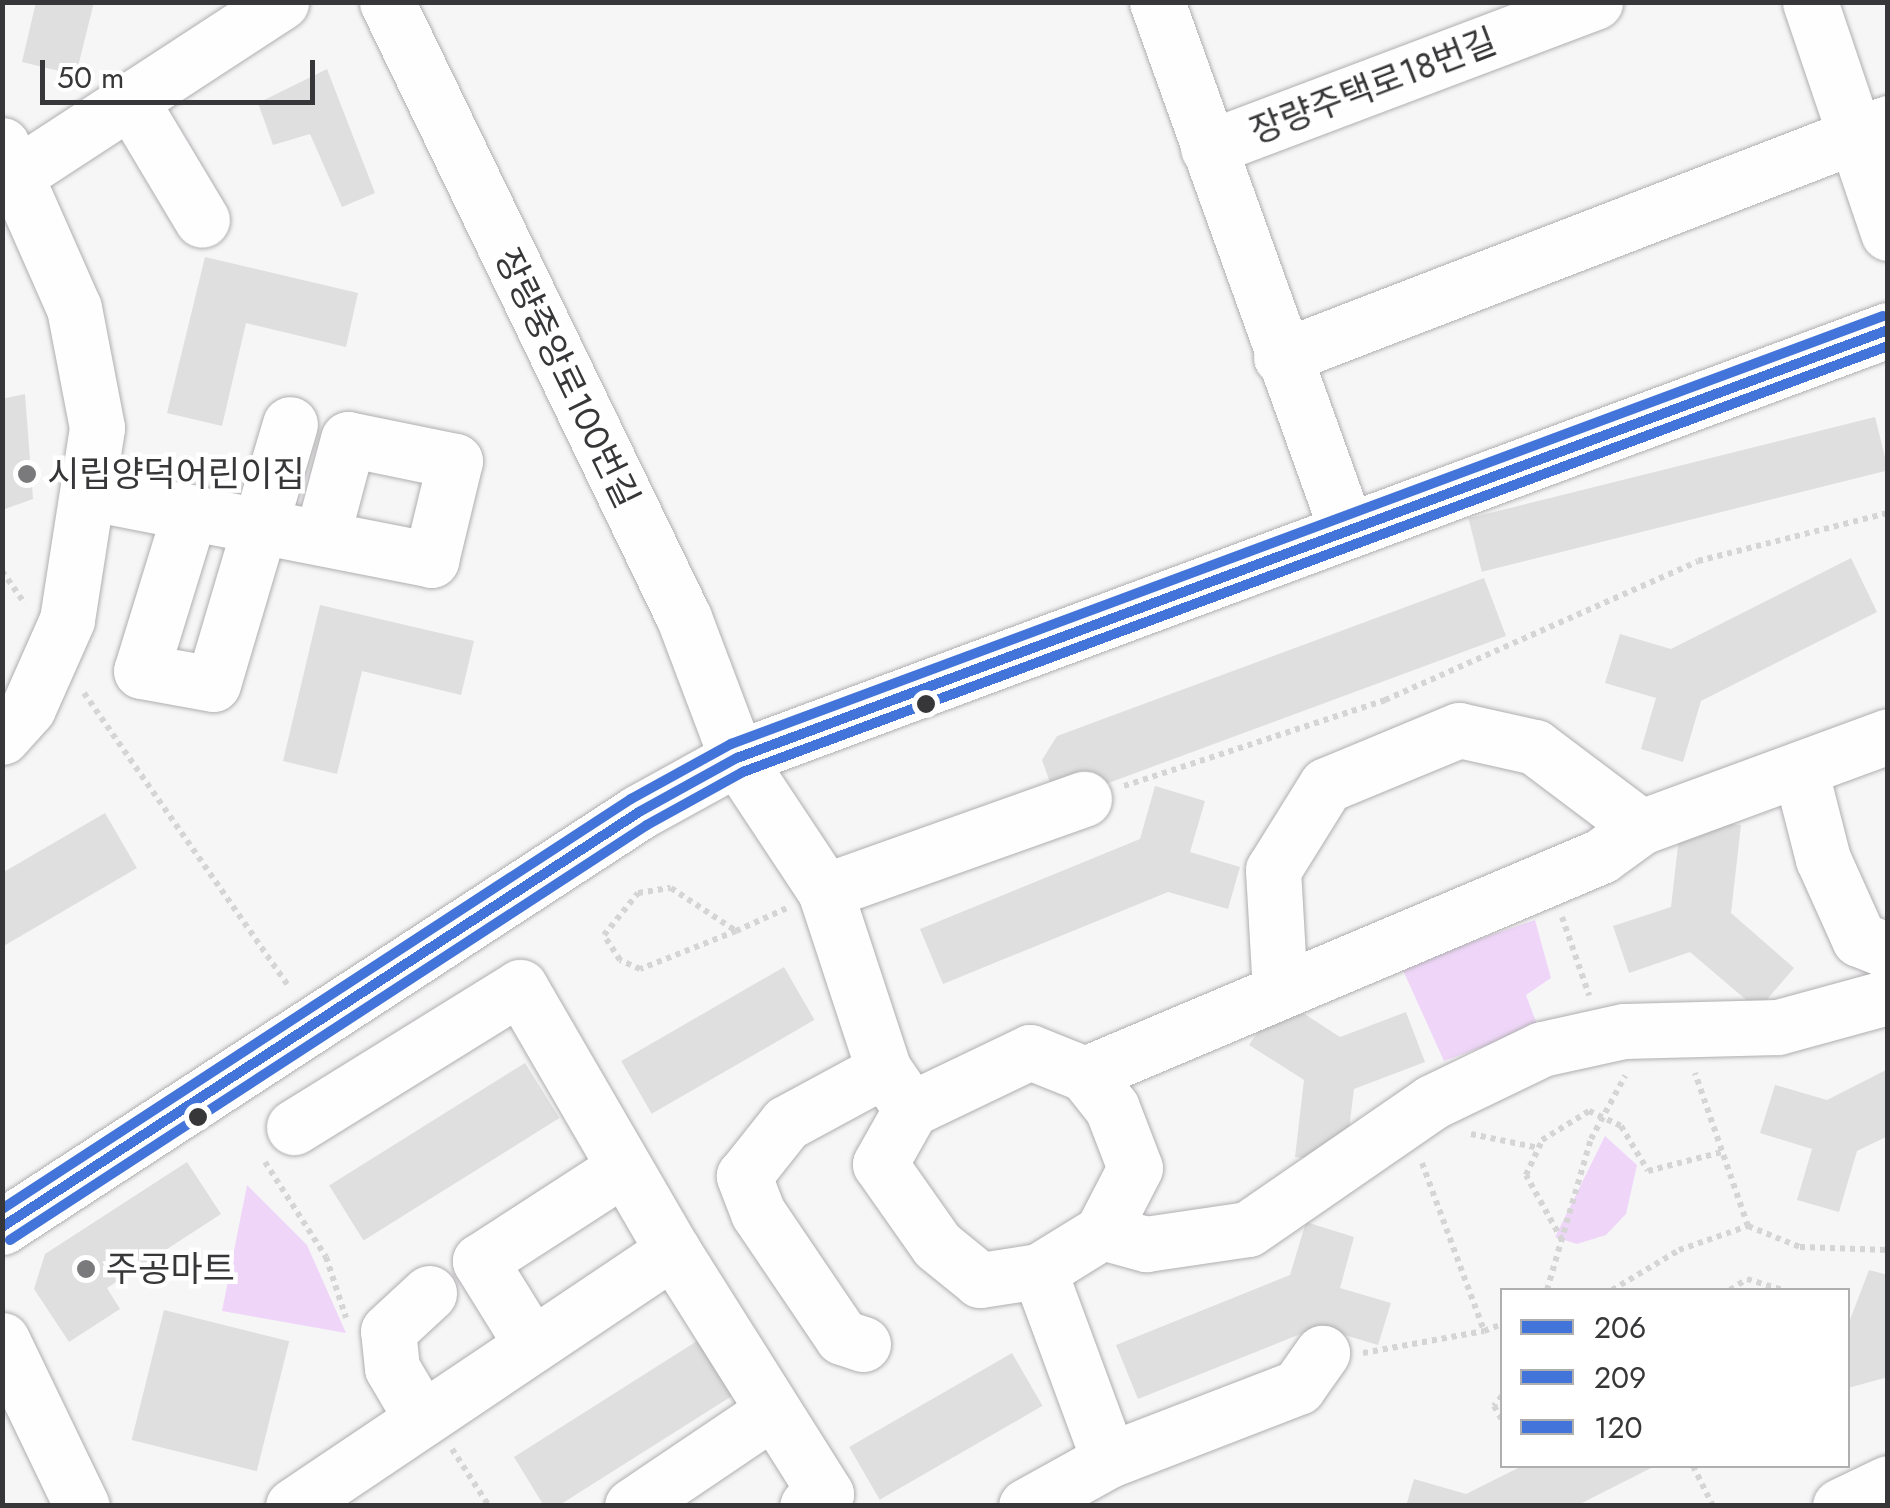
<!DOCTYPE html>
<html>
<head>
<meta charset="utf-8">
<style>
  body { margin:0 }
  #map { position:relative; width:1890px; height:1508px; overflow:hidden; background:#f7f6f7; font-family:Jost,"Noto Sans KR",sans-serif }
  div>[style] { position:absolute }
  .green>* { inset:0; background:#efd6f9 }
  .building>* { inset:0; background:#dfdfdf; transform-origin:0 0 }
  .path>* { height:6px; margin-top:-3px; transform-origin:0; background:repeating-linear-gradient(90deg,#d6d5d6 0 5px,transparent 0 10px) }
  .roads { filter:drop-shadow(0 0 2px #b0aeb0) drop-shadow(0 0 2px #b0aeb0) }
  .minor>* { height:55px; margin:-27.5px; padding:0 27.5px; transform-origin:27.5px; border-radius:27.5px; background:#fefefe }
  .bus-1>* { height:10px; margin:-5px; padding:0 5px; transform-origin:5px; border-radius:5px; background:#4374d9 }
  .bus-2>* { height:10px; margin:-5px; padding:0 5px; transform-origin:5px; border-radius:5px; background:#4374d9 }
  .bus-3>* { height:10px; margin:-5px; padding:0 5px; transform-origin:5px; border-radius:5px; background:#4374d9 }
  .dots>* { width:28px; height:28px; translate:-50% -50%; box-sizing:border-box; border:5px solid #fff; border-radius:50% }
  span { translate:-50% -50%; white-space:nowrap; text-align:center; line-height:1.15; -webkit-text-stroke:9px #fff; paint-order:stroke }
  .street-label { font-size:35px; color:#373638 }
  .poi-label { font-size:35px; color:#373638 }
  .left { translate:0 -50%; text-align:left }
  .frame { position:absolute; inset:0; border:5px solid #373638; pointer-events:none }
  .legend { position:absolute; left:1500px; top:1288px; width:350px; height:180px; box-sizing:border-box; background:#fff; border:2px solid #afafaf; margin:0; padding:12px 18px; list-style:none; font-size:30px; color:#373638 }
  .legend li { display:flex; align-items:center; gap:20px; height:50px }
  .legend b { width:50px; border:2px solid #afafaf }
  .scale { position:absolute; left:40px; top:60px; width:275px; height:45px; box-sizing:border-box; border:5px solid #373638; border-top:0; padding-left:12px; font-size:30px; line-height:35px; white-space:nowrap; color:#373638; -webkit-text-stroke:8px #fff; paint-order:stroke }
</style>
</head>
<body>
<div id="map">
  <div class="green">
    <div style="clip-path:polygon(1535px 920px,1551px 978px,1526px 995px,1538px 1027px,1444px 1061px,1401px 966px)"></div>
    <div style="clip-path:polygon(1605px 1136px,1637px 1165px,1626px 1214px,1606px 1235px,1577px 1244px,1555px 1237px)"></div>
    <div style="clip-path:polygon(247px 1185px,307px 1245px,346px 1333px,222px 1311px)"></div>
  </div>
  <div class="building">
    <div style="clip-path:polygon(36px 2px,94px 2px,76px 75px,22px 62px)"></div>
    <div style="clip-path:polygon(327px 69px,375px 193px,342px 207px,310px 134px,273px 145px,258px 103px)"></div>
    <div style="clip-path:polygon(205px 257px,358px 293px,346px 347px,246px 323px,222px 426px,167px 413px)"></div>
    <div style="clip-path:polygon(25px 394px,33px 499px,2px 510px,2px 399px)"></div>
    <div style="left:1875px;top:417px;width:55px;height:419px;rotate:76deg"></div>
    <div style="clip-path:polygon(1851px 558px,1877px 612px,1701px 701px,1683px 762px,1641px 749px,1656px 698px,1605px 683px,1620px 634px,1671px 649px)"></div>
    <div style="clip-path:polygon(1484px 578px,1506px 636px,1057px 802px,1042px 760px,1057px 736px)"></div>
    <div style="clip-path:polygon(320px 605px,474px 641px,461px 695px,362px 671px,337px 774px,283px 761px)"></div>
    <div style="clip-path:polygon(1155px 786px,1205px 801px,1190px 852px,1240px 867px,1228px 909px,1168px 892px,943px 984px,920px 929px,1140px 839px)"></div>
    <div style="clip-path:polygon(105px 813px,137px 868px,2px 947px,2px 873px)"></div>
    <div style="clip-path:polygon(1681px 819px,1741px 825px,1731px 913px,1794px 968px,1758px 1010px,1690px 952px,1629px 973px,1613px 926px,1671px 907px)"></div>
    <div style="left:784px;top:967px;width:61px;height:188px;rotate:60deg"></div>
    <div style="clip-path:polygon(1280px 998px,1340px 1037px,1406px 1012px,1425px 1062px,1354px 1089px,1345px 1162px,1295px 1157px,1304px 1080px,1249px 1045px)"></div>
    <div style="left:525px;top:1063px;width:65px;height:231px;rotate:58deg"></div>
    <div style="clip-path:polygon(1888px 1069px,1888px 1136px,1857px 1151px,1839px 1212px,1797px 1200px,1812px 1149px,1760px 1133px,1775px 1085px,1827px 1100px)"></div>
    <div style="clip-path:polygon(187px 1162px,221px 1214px,107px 1288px,120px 1309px,69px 1342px,34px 1289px,45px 1254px)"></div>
    <div style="clip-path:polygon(1306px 1222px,1354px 1237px,1340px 1288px,1391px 1303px,1378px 1345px,1318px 1327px,1138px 1399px,1116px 1345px,1290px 1275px)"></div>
    <div style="clip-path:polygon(1869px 1270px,1888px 1275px,1888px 1377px,1848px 1388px,1848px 1325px)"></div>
    <div style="left:164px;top:1310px;width:129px;height:134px;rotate:14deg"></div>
    <div style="clip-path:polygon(708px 1334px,743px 1389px,558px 1506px,544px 1506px,514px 1457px)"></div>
    <div style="left:1012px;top:1353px;width:61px;height:188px;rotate:60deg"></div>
    <div style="clip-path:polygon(1522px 1466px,1655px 1466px,1576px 1506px,1406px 1506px,1414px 1479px,1466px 1494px)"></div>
  </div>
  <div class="path">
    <div style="left:2px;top:571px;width:40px;rotate:55.1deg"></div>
    <div style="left:84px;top:693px;width:358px;rotate:55.1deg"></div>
    <div style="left:1124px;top:786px;width:275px;rotate:-18.2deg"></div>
    <div style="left:1385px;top:700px;width:342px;rotate:-23.9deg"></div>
    <div style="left:1698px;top:561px;width:196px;rotate:-14.2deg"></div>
    <div style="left:1562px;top:917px;width:83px;rotate:70.9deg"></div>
    <div style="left:736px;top:931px;width:103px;rotate:158.4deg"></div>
    <div style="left:640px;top:969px;width:22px;rotate:-156deg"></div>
    <div style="left:620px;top:960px;width:30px;rotate:-123deg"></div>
    <div style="left:604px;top:935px;width:54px;rotate:-51deg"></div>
    <div style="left:638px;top:893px;width:33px;rotate:-9deg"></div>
    <div style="left:671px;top:888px;width:78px;rotate:33.5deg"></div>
    <div style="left:736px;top:931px;width:56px;rotate:-24.3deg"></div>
    <div style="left:1471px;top:1134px;width:69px;rotate:11.6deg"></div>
    <div style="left:265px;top:1162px;width:113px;rotate:57.3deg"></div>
    <div style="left:326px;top:1257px;width:64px;rotate:71.8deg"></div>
    <div style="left:1422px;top:1163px;width:179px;rotate:69.7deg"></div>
    <div style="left:1484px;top:1331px;width:19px;rotate:-21deg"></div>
    <div style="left:1748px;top:1226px;width:56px;rotate:22deg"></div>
    <div style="left:1800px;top:1247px;width:88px;rotate:2deg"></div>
    <div style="left:1562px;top:1240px;width:74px;rotate:-119deg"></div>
    <div style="left:1526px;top:1175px;width:38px;rotate:-65deg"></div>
    <div style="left:1542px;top:1140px;width:55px;rotate:-31.7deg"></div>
    <div style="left:1589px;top:1111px;width:35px;rotate:25deg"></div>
    <div style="left:1621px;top:1126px;width:52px;rotate:59deg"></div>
    <div style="left:1648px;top:1171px;width:76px;rotate:-14.4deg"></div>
    <div style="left:1547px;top:1290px;width:157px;rotate:-73.8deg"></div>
    <div style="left:1591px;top:1139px;width:72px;rotate:-61.6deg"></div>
    <div style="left:1612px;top:1290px;width:78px;rotate:-30.8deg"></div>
    <div style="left:1679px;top:1250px;width:73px;rotate:-19.2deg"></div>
    <div style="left:1748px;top:1226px;width:162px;rotate:-109.1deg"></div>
    <div style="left:1730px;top:1290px;width:20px;rotate:-33deg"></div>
    <div style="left:1747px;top:1279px;width:39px;rotate:17deg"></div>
    <div style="left:1363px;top:1353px;width:123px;rotate:-10.3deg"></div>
    <div style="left:1502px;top:1396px;width:13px;rotate:129deg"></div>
    <div style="left:1494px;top:1406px;width:16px;rotate:60deg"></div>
    <div style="left:452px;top:1449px;width:68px;rotate:57deg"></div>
    <div style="left:1693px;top:1466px;width:45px;rotate:63.4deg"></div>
  </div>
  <div class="roads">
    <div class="minor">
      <div style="left:387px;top:2px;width:684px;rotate:64.26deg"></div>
      <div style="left:684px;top:618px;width:150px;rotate:69.3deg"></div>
      <div style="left:737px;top:758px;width:159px;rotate:56.5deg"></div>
      <div style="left:825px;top:891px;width:188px;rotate:71.8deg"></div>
      <div style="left:884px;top:1070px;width:47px;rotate:55.3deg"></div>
      <div style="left:1157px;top:2px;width:559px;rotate:70.24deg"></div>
      <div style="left:1810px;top:2px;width:244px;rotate:71.3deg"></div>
      <div style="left:132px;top:103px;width:136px;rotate:59.1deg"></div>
      <div style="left:2px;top:145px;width:178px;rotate:66.2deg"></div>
      <div style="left:74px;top:308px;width:122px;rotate:79.1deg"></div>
      <div style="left:97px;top:428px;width:194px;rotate:98.9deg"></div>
      <div style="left:67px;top:620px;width:96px;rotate:113.9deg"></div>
      <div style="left:28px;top:708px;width:39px;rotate:132deg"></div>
      <div style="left:1208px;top:148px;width:414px;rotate:-20.7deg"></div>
      <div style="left:19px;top:173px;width:313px;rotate:-33.1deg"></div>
      <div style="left:1281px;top:357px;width:651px;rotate:-21.08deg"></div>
      <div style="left:91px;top:493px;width:347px;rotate:11.1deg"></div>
      <div style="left:431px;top:560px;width:102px;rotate:-76.4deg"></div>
      <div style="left:455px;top:461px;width:109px;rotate:-168.4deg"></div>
      <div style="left:348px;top:439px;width:101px;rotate:104.9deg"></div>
      <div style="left:190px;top:512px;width:166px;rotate:107.1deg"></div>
      <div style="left:141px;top:671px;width:73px;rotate:10.2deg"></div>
      <div style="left:213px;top:684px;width:271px;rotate:-73.5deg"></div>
      <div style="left:1800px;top:769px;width:93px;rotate:75.7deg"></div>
      <div style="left:1823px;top:859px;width:88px;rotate:65.8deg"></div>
      <div style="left:1859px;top:939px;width:31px;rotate:22deg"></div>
      <div style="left:1641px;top:827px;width:263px;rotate:-20.2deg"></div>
      <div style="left:825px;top:891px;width:275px;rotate:-19.6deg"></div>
      <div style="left:1030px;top:1052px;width:59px;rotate:21.8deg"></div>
      <div style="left:1085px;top:1074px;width:43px;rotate:51.5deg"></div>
      <div style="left:1112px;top:1108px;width:64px;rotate:69deg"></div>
      <div style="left:1135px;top:1168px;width:72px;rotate:117.3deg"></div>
      <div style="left:1102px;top:1232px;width:74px;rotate:148.2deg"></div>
      <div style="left:1039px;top:1271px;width:60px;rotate:171.3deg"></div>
      <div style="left:980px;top:1280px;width:55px;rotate:-140.9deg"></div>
      <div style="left:937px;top:1245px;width:99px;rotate:-125.1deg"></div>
      <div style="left:880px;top:1164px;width:63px;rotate:-60.6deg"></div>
      <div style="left:911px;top:1109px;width:132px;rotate:-25.6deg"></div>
      <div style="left:1085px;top:1074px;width:560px;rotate:-22.9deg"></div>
      <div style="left:1601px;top:856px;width:49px;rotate:-35.9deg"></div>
      <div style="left:1641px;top:827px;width:133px;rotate:-143deg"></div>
      <div style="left:1535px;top:747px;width:78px;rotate:-167.4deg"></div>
      <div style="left:1459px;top:730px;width:144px;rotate:157.5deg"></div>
      <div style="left:1326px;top:785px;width:100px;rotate:121.9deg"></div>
      <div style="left:1273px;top:870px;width:121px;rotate:86.7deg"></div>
      <div style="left:2px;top:1227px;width:760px;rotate:-33.08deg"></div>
      <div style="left:639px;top:812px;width:112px;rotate:-28.9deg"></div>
      <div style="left:737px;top:758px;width:1228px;rotate:-20.4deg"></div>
      <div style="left:1102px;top:1232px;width:46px;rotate:15.3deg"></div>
      <div style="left:1146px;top:1244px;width:103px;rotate:-8.4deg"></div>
      <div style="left:1248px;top:1229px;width:224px;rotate:-34.6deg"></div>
      <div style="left:1432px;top:1102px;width:122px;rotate:-25.7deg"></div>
      <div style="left:1542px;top:1049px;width:84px;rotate:-12.4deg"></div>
      <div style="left:1624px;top:1031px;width:154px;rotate:-1.5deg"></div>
      <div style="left:1778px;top:1027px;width:114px;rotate:-15.3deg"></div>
      <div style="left:673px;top:1251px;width:287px;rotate:57.8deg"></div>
      <div style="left:826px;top:1494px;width:22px;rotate:148deg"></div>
      <div style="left:2px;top:1340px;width:184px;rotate:64.3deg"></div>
      <div style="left:863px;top:1344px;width:22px;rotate:-162deg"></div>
      <div style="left:842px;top:1337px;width:150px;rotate:-124.1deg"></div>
      <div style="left:758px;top:1213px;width:40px;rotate:-111deg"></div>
      <div style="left:744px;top:1176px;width:68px;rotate:-51.6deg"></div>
      <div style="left:786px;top:1123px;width:111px;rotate:-28.4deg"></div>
      <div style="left:532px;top:1345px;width:99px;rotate:-121.8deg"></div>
      <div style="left:480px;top:1261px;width:169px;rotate:-32.9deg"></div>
      <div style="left:422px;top:1419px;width:59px;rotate:-120.5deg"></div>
      <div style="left:392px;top:1368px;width:37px;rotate:-96deg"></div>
      <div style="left:388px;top:1331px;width:56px;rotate:-42.8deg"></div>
      <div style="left:1109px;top:1460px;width:203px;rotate:-21.1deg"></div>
      <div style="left:1298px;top:1387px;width:42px;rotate:-54.8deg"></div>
      <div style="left:293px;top:1506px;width:458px;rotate:-33.9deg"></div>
      <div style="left:673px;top:1251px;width:305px;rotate:-120.1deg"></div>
      <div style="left:520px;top:987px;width:266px;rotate:148.2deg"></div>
      <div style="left:632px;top:1506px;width:170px;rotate:-34deg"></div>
      <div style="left:1026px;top:1506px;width:95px;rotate:-29deg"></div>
      <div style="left:1109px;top:1460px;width:202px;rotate:-110.3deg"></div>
      <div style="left:1840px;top:1506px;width:53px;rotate:-25.6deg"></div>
    </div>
  </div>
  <div class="bus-1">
    <div style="left:2px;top:1227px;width:760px;rotate:-33.08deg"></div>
    <div style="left:639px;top:812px;width:112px;rotate:-28.9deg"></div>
    <div style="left:737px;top:758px;width:1228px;rotate:-20.4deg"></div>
  </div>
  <div class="bus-2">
    <div style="left:10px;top:1240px;width:760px;rotate:-33.08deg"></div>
    <div style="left:647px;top:825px;width:110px;rotate:-28.9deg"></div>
    <div style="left:743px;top:772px;width:1222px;rotate:-20.41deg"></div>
  </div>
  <div class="bus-3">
    <div style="left:2px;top:1209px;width:751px;rotate:-33.1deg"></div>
    <div style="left:631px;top:799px;width:114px;rotate:-28.8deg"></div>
    <div style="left:731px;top:744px;width:1229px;rotate:-20.38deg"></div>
  </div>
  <div class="dots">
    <div style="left:27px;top:474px;background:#7a797b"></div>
    <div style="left:926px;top:704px;background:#373638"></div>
    <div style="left:198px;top:1117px;background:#373638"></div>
    <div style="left:86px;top:1269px;background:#7a797b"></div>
  </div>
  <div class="street-label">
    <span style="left:1373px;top:86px;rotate:-21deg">장량주택로18번길</span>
    <span style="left:567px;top:378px;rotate:64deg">장량중앙로100번길</span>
  </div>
  <div class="poi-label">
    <span class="left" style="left:47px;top:474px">시립양덕어린이집</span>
    <span class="left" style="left:106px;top:1269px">주공마트</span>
  </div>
  <div class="frame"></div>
  <ul class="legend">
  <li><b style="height:12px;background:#4374d9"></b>206</li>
  <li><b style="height:12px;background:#4374d9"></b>209</li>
  <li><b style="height:12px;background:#4374d9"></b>120</li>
  </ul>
  <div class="scale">50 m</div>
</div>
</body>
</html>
